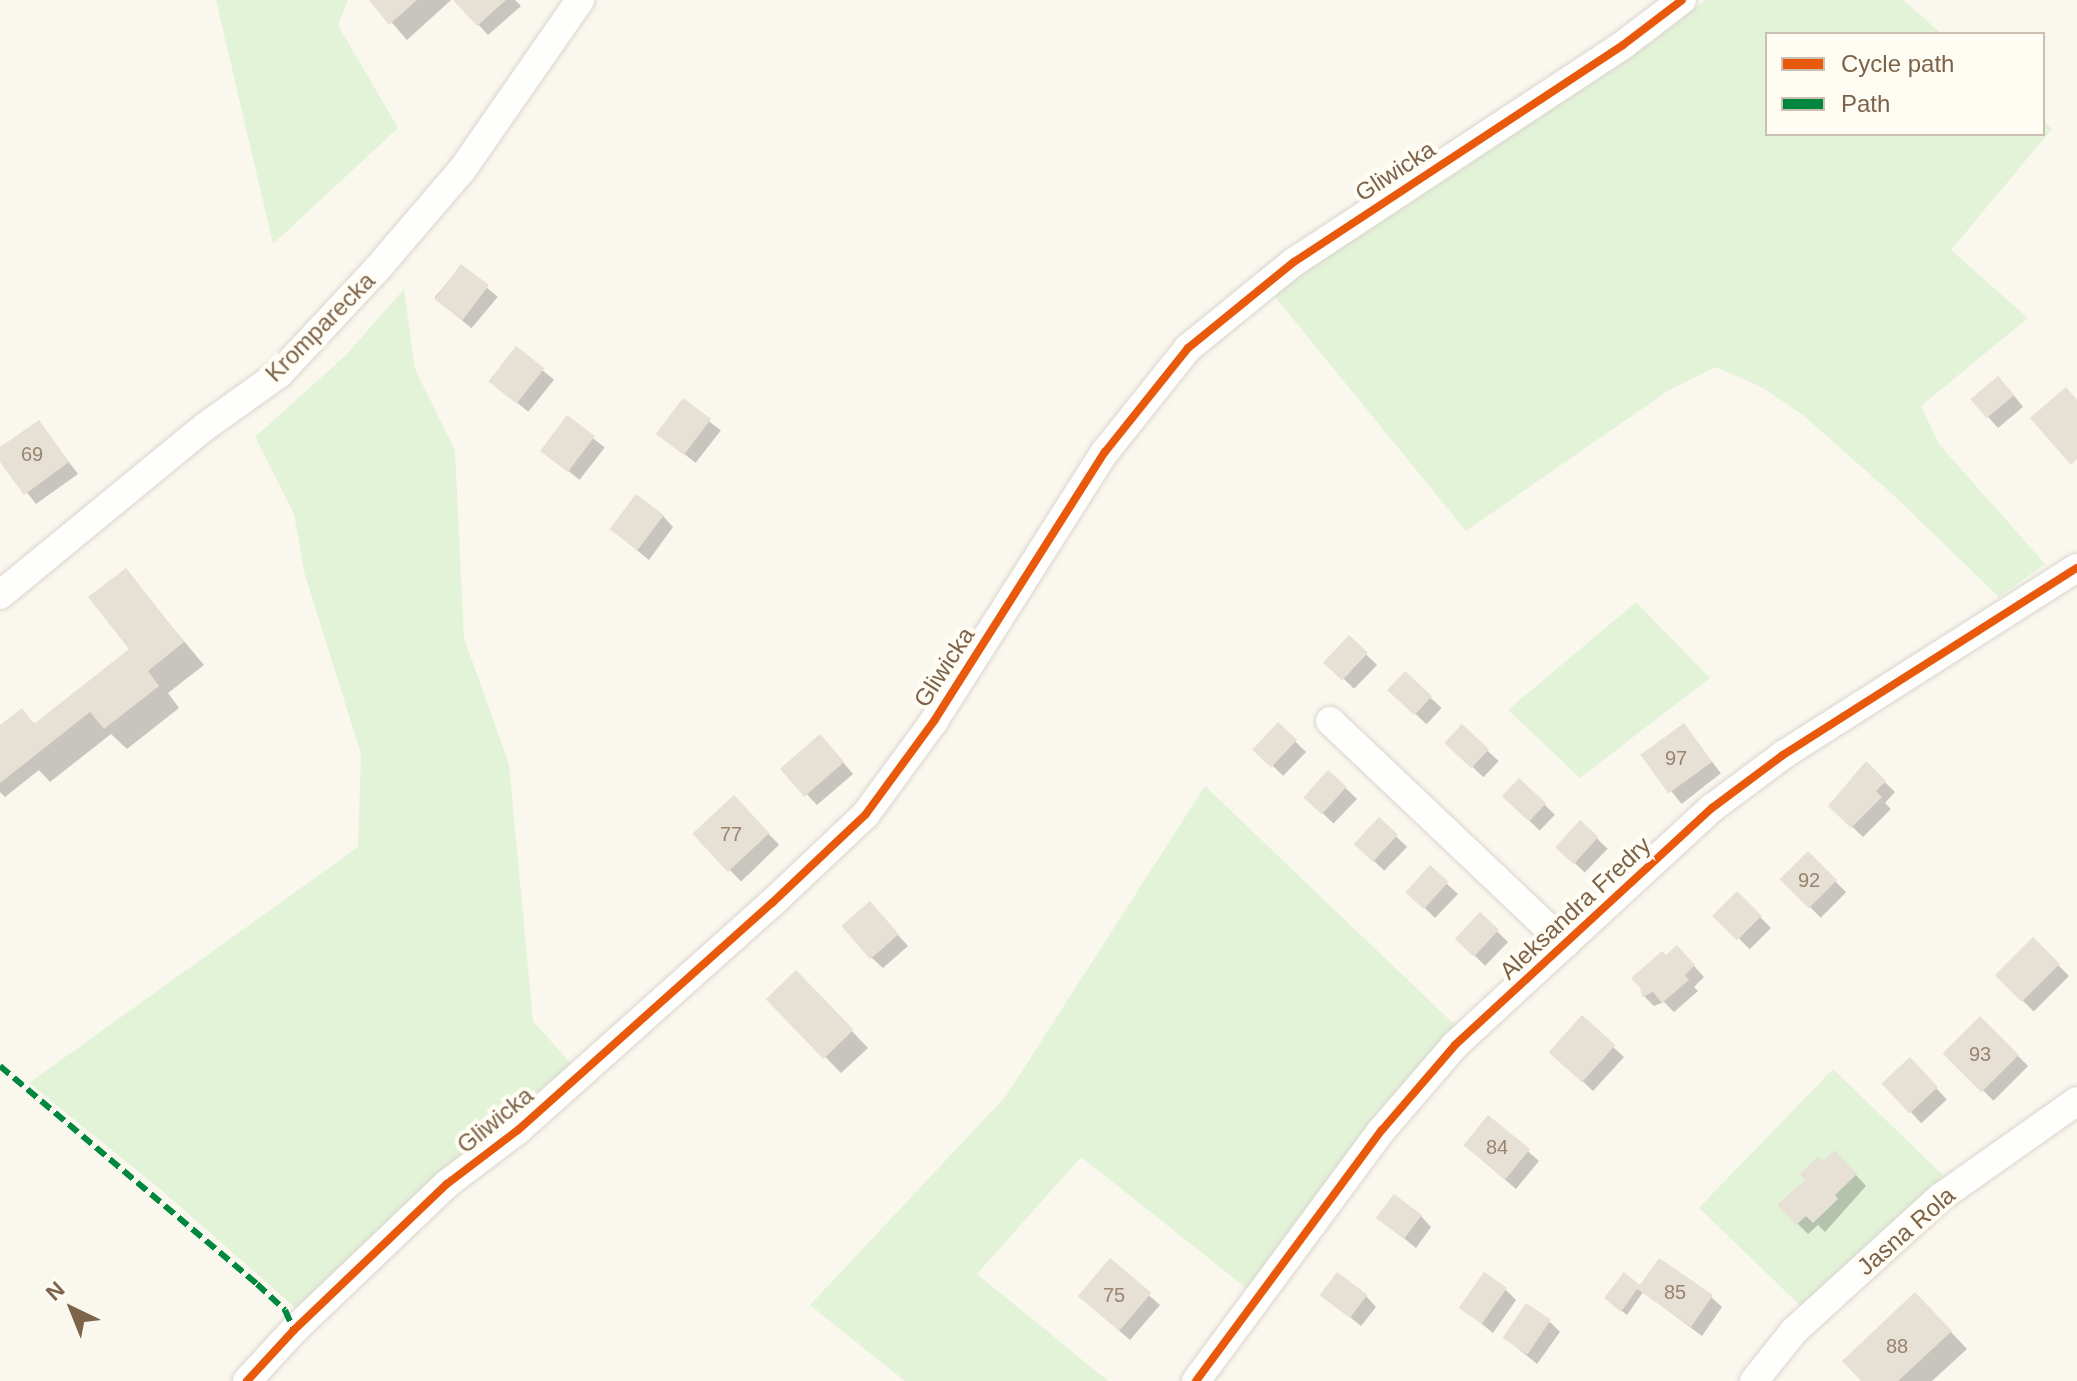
<!DOCTYPE html>
<html>
<head>
<meta charset="utf-8">
<style>
  body { margin:0 }
  #map { position:relative; width:2077px; height:1381px; overflow:hidden; background:#faf7ef; font-family:Arial,sans-serif }
  div>[style] { position:absolute }
  .green>* { inset:0; background:#e3f3d8; transform-origin:0 0 }
  .shadow>* { inset:0; background:#0003; transform-origin:0 0 }
  .building>* { inset:0; background:#e7e0d5; transform-origin:0 0 }
  .roads { filter:drop-shadow(0 0 2px #dad4cd) drop-shadow(0 0 2px #dad4cd) }
  .street>* { height:28px; margin:-14px; padding:0 14px; transform-origin:14px; border-radius:14px; background:#fefefd }
  .quiet>* { height:6px; margin-top:-3px; transform-origin:0; background:repeating-linear-gradient(90deg,#00873e 0 12px,transparent 0 18px) }
  .cycleway>* { height:8px; margin:-4px; padding:0 4px; transform-origin:4px; border-radius:4px; background:#e8590c }
  span { translate:-50% -50%; white-space:nowrap; text-align:center; line-height:1.15; -webkit-text-stroke:8px #fffcf3; paint-order:stroke }
  .number-label { font-size:20px; color:#99846f }
  .number-label span { -webkit-text-stroke-width:0 }
  .street-label { font-size:24px; color:#7d634a }
  .legend { position:absolute; left:1765px; top:32px; width:280px; height:104px; box-sizing:border-box; background:#fffcf3; border:2px solid #cbbfaf; margin:0; padding:10px 14px; list-style:none; font-size:24px; color:#7d634a }
  .legend li { display:flex; align-items:center; gap:16px; height:40px }
  .legend b { width:40px; border:2px solid #cbbfaf }
  .north { position:absolute; left:32px; top:1269px; width:80px; height:80px; -webkit-text-stroke:6px #fffcf3; paint-order:stroke; rotate:317deg; font-size:22px; font-weight:700; line-height:32px; text-align:center; color:#7d634a }
  .north::after { content:''; display:block; margin:auto; width:28px; height:36px; background:#7d634a; clip-path:polygon(50% 0,100% 100%,50% 72%,0 100%) }
</style>
</head>
<body>
<div id="map">
  <div class="green">
    <div style="clip-path:polygon(216px 0,348px 0,338px 25px,398px 128px,273px 244px)"></div>
    <div style="clip-path:polygon(1705px 0,1903px 0,1942px 34px,1767px 34px,1767px 134px,2043px 134px,2043px 121px,2052px 129px,1951px 250px,2028px 318px,1921px 406px,1939px 444px,2045px 564px,1999px 597px,1890px 492px,1804px 416px,1765px 389px,1716px 367px,1669px 390px,1466px 531px,1271px 292px,1307px 263px,1653px 41px)"></div>
    <div style="clip-path:polygon(404px 289px,415px 369px,455px 450px,464px 638px,509px 764px,533px 1021px,573px 1066px,299px 1311px,160px 1189px,29px 1083px,358px 847px,361px 754px,305px 575px,294px 514px,255px 437px,346px 355px)"></div>
    <div style="clip-path:polygon(1636px 602px,1710px 678px,1580px 778px,1508px 710px)"></div>
    <div style="clip-path:polygon(1205px 786px,1456px 1026px,1378px 1111px,1250px 1291px,1081px 1157px,977px 1274px,1108px 1381px,905px 1381px,810px 1305px,1006px 1096px)"></div>
    <div style="left:1833px;top:1069px;width:157px;height:193px;rotate:44deg"></div>
  </div>
  <div class="shadow">
    <div style="clip-path:polygon(372px 0,451px 0,407px 40px)"></div>
    <div style="clip-path:polygon(456px 0,515px 0,521px 6px,488px 35px)"></div>
    <div style="left:461px;top:266px;width:48px;height:41px;rotate:40deg"></div>
    <div style="left:516px;top:349px;width:49px;height:41px;rotate:39deg"></div>
    <div style="clip-path:polygon(2009px 389px,2023px 407px,1998px 428px,1973px 400px)"></div>
    <div style="left:683px;top:401px;width:48px;height:41px;rotate:38deg"></div>
    <div style="left:567px;top:418px;width:48px;height:41px;rotate:38deg"></div>
    <div style="clip-path:polygon(38px 422px,78px 474px,36px 504px,0 458px,0 450px)"></div>
    <div style="clip-path:polygon(663px 516px,673px 527px,649px 560px,611px 529px)"></div>
    <div style="clip-path:polygon(125px 571px,204px 665px,168px 693px,179px 708px,127px 749px,111px 734px,50px 782px,39px 770px,5px 797px,0 792px,0 728px,21px 711px,36px 725px,132px 650px)"></div>
    <div style="left:1349px;top:638px;width:39px;height:33px;rotate:44deg"></div>
    <div style="left:1405px;top:674px;width:50px;height:22px;rotate:43deg"></div>
    <div style="left:1278px;top:725px;width:39px;height:33px;rotate:44deg"></div>
    <div style="left:1684px;top:726px;width:60px;height:50px;rotate:52deg"></div>
    <div style="left:1462px;top:727px;width:50px;height:22px;rotate:43deg"></div>
    <div style="clip-path:polygon(830px 747px,853px 774px,817px 805px,783px 769px)"></div>
    <div style="clip-path:polygon(1866px 764px,1895px 792px,1885px 803px,1891px 809px,1863px 837px,1831px 806px)"></div>
    <div style="left:1329px;top:772px;width:39px;height:34px;rotate:44deg"></div>
    <div style="left:1519px;top:780px;width:50px;height:22px;rotate:44deg"></div>
    <div style="left:734px;top:798px;width:65px;height:53px;rotate:46deg"></div>
    <div style="left:1379px;top:820px;width:39px;height:33px;rotate:44deg"></div>
    <div style="left:1581px;top:823px;width:37px;height:33px;rotate:44deg"></div>
    <div style="left:1808px;top:854px;width:54px;height:36px;rotate:45deg"></div>
    <div style="clip-path:polygon(1447px 884px,1458px 894px,1435px 918px,1407px 891px)"></div>
    <div style="left:1737px;top:894px;width:48px;height:30px;rotate:45deg"></div>
    <div style="clip-path:polygon(880px 915px,908px 946px,883px 968px,872px 958px)"></div>
    <div style="left:1480px;top:915px;width:39px;height:33px;rotate:44deg"></div>
    <div style="left:2033px;top:940px;width:51px;height:50px;rotate:45deg"></div>
    <div style="clip-path:polygon(1666px 957px,1687px 958px,1704px 977px,1694px 987px,1698px 991px,1674px 1012px,1664px 1002px,1654px 1006px,1644px 996px)"></div>
    <div style="clip-path:polygon(812px 989px,868px 1048px,841px 1073px,769px 999px)"></div>
    <div style="clip-path:polygon(1582px 1018px,1624px 1057px,1593px 1091px,1562px 1062px)"></div>
    <div style="left:1980px;top:1018px;width:68px;height:49px;rotate:45deg"></div>
    <div style="left:1910px;top:1060px;width:54px;height:35px;rotate:47deg"></div>
    <div style="clip-path:polygon(1489px 1117px,1539px 1161px,1516px 1189px,1476px 1155px)"></div>
    <div style="clip-path:polygon(1835px 1152px,1866px 1186px,1825px 1232px,1818px 1225px,1808px 1234px,1780px 1206px)"></div>
    <div style="clip-path:polygon(1421px 1216px,1431px 1227px,1416px 1248px,1379px 1218px)"></div>
    <div style="clip-path:polygon(1110px 1261px,1160px 1305px,1130px 1340px,1091px 1306px)"></div>
    <div style="clip-path:polygon(1641px 1288px,1711px 1297px,1722px 1307px,1702px 1336px,1643px 1292px,1627px 1315px,1606px 1298px)"></div>
    <div style="clip-path:polygon(1506px 1290px,1516px 1300px,1493px 1333px,1461px 1307px)"></div>
    <div style="clip-path:polygon(1323px 1295px,1366px 1296px,1376px 1307px,1361px 1326px)"></div>
    <div style="clip-path:polygon(1931px 1311px,1967px 1349px,1932px 1381px,1863px 1381px)"></div>
    <div style="clip-path:polygon(1550px 1322px,1560px 1332px,1537px 1364px,1504px 1337px)"></div>
  </div>
  <div class="building">
    <div style="clip-path:polygon(369px 0,417px 0,389px 25px)"></div>
    <div style="clip-path:polygon(453px 0,506px 0,477px 26px)"></div>
    <div style="left:461px;top:264px;width:35px;height:44px;rotate:37deg"></div>
    <div style="left:516px;top:346px;width:36px;height:45px;rotate:38deg"></div>
    <div style="left:1998px;top:376px;width:25px;height:36px;rotate:50deg"></div>
    <div style="clip-path:polygon(2066px 387px,2077px 400px,2077px 459px,2071px 465px,2030px 418px)"></div>
    <div style="left:683px;top:398px;width:35px;height:45px;rotate:37deg"></div>
    <div style="left:567px;top:415px;width:35px;height:45px;rotate:37deg"></div>
    <div style="clip-path:polygon(39px 420px,69px 462px,24px 495px,0 462px,0 447px)"></div>
    <div style="left:636px;top:494px;width:35px;height:44px;rotate:37deg"></div>
    <div style="clip-path:polygon(126px 568px,184px 642px,148px 671px,159px 686px,104px 729px,90px 712px,0 783px,0 725px,22px 708px,34px 724px,129px 649px,88px 597px)"></div>
    <div style="left:1349px;top:635px;width:26px;height:38px;rotate:43deg"></div>
    <div style="left:1405px;top:671px;width:37px;height:26px;rotate:43deg"></div>
    <div style="left:1278px;top:722px;width:26px;height:38px;rotate:43deg"></div>
    <div style="left:1684px;top:723px;width:48px;height:54px;rotate:54deg"></div>
    <div style="left:1462px;top:724px;width:37px;height:26px;rotate:43deg"></div>
    <div style="left:820px;top:734px;width:37px;height:53px;rotate:49deg"></div>
    <div style="clip-path:polygon(1866px 761px,1886px 781px,1876px 791px,1882px 797px,1851px 828px,1828px 806px)"></div>
    <div style="left:1328px;top:770px;width:25px;height:37px;rotate:42deg"></div>
    <div style="left:1519px;top:778px;width:37px;height:25px;rotate:43deg"></div>
    <div style="left:734px;top:795px;width:52px;height:57px;rotate:47deg"></div>
    <div style="left:1379px;top:817px;width:26px;height:37px;rotate:43deg"></div>
    <div style="left:1580px;top:820px;width:25px;height:37px;rotate:42deg"></div>
    <div style="left:1808px;top:851px;width:41px;height:40px;rotate:45deg"></div>
    <div style="left:1430px;top:865px;width:25px;height:37px;rotate:42deg"></div>
    <div style="left:1737px;top:891px;width:35px;height:35px;rotate:45deg"></div>
    <div style="left:870px;top:901px;width:44px;height:38px;rotate:49deg"></div>
    <div style="left:1480px;top:912px;width:26px;height:37px;rotate:43deg"></div>
    <div style="left:2033px;top:937px;width:38px;height:54px;rotate:45deg"></div>
    <div style="clip-path:polygon(1677px 945px,1695px 965px,1685px 975px,1689px 980px,1662px 1003px,1653px 992px,1642px 997px,1640px 988px,1631px 978px,1662px 951px,1666px 955px)"></div>
    <div style="left:796px;top:970px;width:83px;height:42px;rotate:46deg"></div>
    <div style="left:1582px;top:1015px;width:45px;height:50px;rotate:42deg"></div>
    <div style="left:1980px;top:1016px;width:55px;height:53px;rotate:45deg"></div>
    <div style="left:1910px;top:1057px;width:41px;height:39px;rotate:47deg"></div>
    <div style="left:1488px;top:1115px;width:54px;height:39px;rotate:39deg"></div>
    <div style="clip-path:polygon(1835px 1150px,1857px 1174px,1835px 1195px,1838px 1199px,1813px 1223px,1806px 1216px,1796px 1225px,1777px 1205px,1805px 1180px,1800px 1174px,1818px 1156px,1823px 1161px)"></div>
    <div style="left:1394px;top:1194px;width:35px;height:30px;rotate:37deg"></div>
    <div style="left:1110px;top:1258px;width:54px;height:50px;rotate:40deg"></div>
    <div style="clip-path:polygon(1659px 1258px,1713px 1295px,1691px 1327px,1637px 1289px,1621px 1312px,1604px 1298px,1624px 1272px,1640px 1285px)"></div>
    <div style="left:1337px;top:1272px;width:38px;height:29px;rotate:37deg"></div>
    <div style="left:1484px;top:1272px;width:28px;height:44px;rotate:35deg"></div>
    <div style="clip-path:polygon(1915px 1292px,1952px 1331px,1898px 1381px,1861px 1381px,1842px 1361px)"></div>
    <div style="left:1526px;top:1303px;width:30px;height:42px;rotate:34deg"></div>
  </div>
  <div class="roads">
    <div class="street">
      <div style="left:0;top:595px;width:266px;rotate:-39.4deg"></div>
      <div style="left:206px;top:426px;width:90px;rotate:-35.5deg"></div>
      <div style="left:279px;top:374px;width:144px;rotate:-47deg"></div>
      <div style="left:377px;top:269px;width:130px;rotate:-49.4deg"></div>
      <div style="left:462px;top:170px;width:207px;rotate:-55.2deg"></div>
      <div style="left:1330px;top:721px;width:324px;rotate:43.5deg"></div>
      <div style="left:247px;top:1381px;width:69px;rotate:-47.3deg"></div>
      <div style="left:294px;top:1330px;width:211px;rotate:-43.7deg"></div>
      <div style="left:447px;top:1184px;width:89px;rotate:-37.3deg"></div>
      <div style="left:518px;top:1130px;width:341px;rotate:-41.8deg"></div>
      <div style="left:772px;top:903px;width:129px;rotate:-43.4deg"></div>
      <div style="left:866px;top:814px;width:115px;rotate:-53.8deg"></div>
      <div style="left:934px;top:721px;width:319px;rotate:-57.6deg"></div>
      <div style="left:1105px;top:452px;width:133px;rotate:-51.4deg"></div>
      <div style="left:1188px;top:348px;width:136px;rotate:-39.1deg"></div>
      <div style="left:1294px;top:262px;width:394px;rotate:-33.4deg"></div>
      <div style="left:1623px;top:45px;width:74px;rotate:-37.3deg"></div>
      <div style="left:1196px;top:1381px;width:312px;rotate:-53.5deg"></div>
      <div style="left:1382px;top:1130px;width:112px;rotate:-49.3deg"></div>
      <div style="left:1455px;top:1045px;width:350px;rotate:-42.7deg"></div>
      <div style="left:1712px;top:808px;width:89px;rotate:-36.7deg"></div>
      <div style="left:1783px;top:755px;width:348px;rotate:-32.5deg"></div>
      <div style="left:1754px;top:1381px;width:64px;rotate:-51.3deg"></div>
      <div style="left:1794px;top:1331px;width:199px;rotate:-42.4deg"></div>
      <div style="left:1941px;top:1197px;width:166px;rotate:-35.2deg"></div>
    </div>
  </div>
  <div class="quiet">
    <div style="left:0;top:1066px;width:337px;rotate:40.3deg"></div>
    <div style="left:257px;top:1284px;width:38px;rotate:43deg"></div>
    <div style="left:285px;top:1310px;width:22px;rotate:66deg"></div>
  </div>
  <div class="cycleway">
    <div style="left:247px;top:1381px;width:69px;rotate:-47.3deg"></div>
    <div style="left:294px;top:1330px;width:211px;rotate:-43.7deg"></div>
    <div style="left:447px;top:1184px;width:89px;rotate:-37.3deg"></div>
    <div style="left:518px;top:1130px;width:341px;rotate:-41.8deg"></div>
    <div style="left:772px;top:903px;width:129px;rotate:-43.4deg"></div>
    <div style="left:866px;top:814px;width:115px;rotate:-53.8deg"></div>
    <div style="left:934px;top:721px;width:319px;rotate:-57.6deg"></div>
    <div style="left:1105px;top:452px;width:133px;rotate:-51.4deg"></div>
    <div style="left:1188px;top:348px;width:136px;rotate:-39.1deg"></div>
    <div style="left:1294px;top:262px;width:394px;rotate:-33.4deg"></div>
    <div style="left:1623px;top:45px;width:74px;rotate:-37.3deg"></div>
    <div style="left:1196px;top:1381px;width:312px;rotate:-53.5deg"></div>
    <div style="left:1382px;top:1130px;width:112px;rotate:-49.3deg"></div>
    <div style="left:1455px;top:1045px;width:350px;rotate:-42.7deg"></div>
    <div style="left:1712px;top:808px;width:89px;rotate:-36.7deg"></div>
    <div style="left:1783px;top:755px;width:348px;rotate:-32.5deg"></div>
  </div>
  <div class="number-label">
    <span style="left:32px;top:454px">69</span>
    <span style="left:1676px;top:758px">97</span>
    <span style="left:731px;top:834px">77</span>
    <span style="left:1809px;top:880px">92</span>
    <span style="left:1980px;top:1054px">93</span>
    <span style="left:1497px;top:1147px">84</span>
    <span style="left:1675px;top:1292px">85</span>
    <span style="left:1114px;top:1295px">75</span>
    <span style="left:1897px;top:1346px">88</span>
  </div>
  <div class="street-label">
    <span style="left:1395px;top:171px;rotate:-33deg">Gliwicka</span>
    <span style="left:320px;top:327px;rotate:-45deg">Kromparecka</span>
    <span style="left:944px;top:667px;rotate:-57deg">Gliwicka</span>
    <span style="left:1575px;top:908px;rotate:-43deg">Aleksandra Fredry</span>
    <span style="left:495px;top:1120px;rotate:-39deg">Gliwicka</span>
    <span style="left:1906px;top:1231px;rotate:-41deg">Jasna Rola</span>
  </div>
  <ul class="legend">
  <li><b style="height:10px;background:#e8590c"></b>Cycle path</li>
  <li><b style="height:10px;background:#00873e"></b>Path</li>
  </ul>
  <div class="north">N</div>
</div>
</body>
</html>
